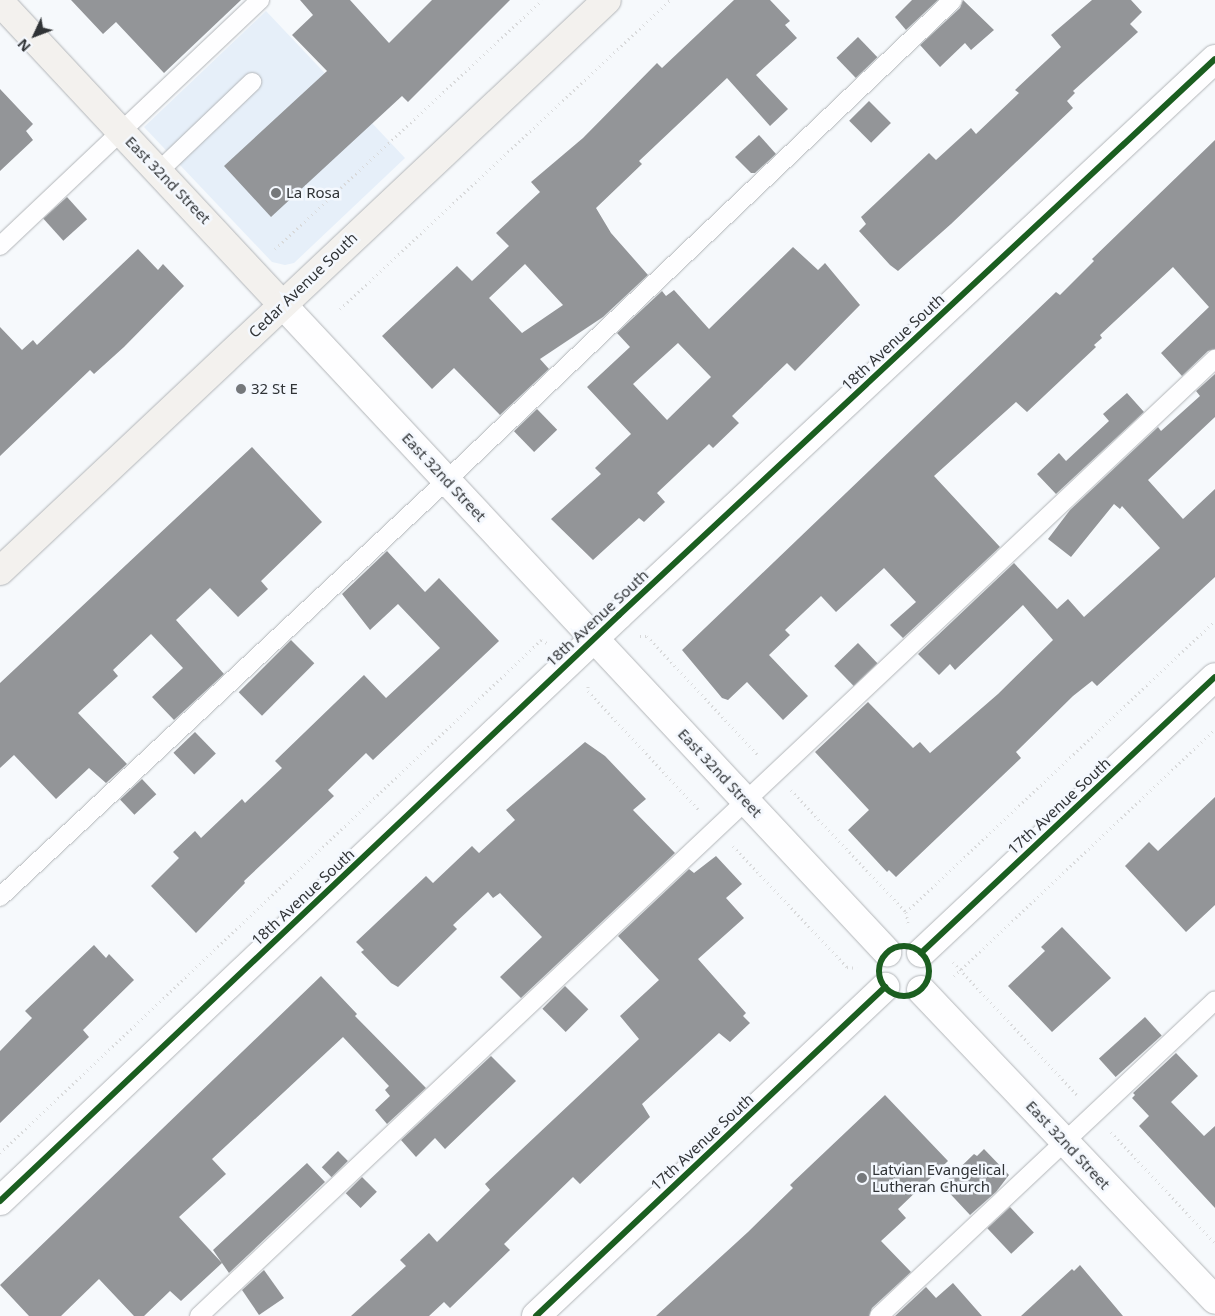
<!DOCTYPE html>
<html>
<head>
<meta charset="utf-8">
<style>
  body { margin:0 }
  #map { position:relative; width:1215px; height:1316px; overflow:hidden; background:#f6f9fc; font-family:"Noto Sans",sans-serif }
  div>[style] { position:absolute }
  .built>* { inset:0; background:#e6eff9 }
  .building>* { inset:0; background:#939598; transform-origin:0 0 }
  .path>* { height:3px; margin-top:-1.5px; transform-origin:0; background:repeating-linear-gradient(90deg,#d8d9da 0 1px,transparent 0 5px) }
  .roads { filter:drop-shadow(0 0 1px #b2b5b8) drop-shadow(0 0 1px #b2b5b8) }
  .lane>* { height:18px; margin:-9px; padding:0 9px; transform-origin:9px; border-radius:9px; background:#fefeff }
  .street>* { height:28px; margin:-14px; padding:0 14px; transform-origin:14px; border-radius:14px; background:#fefeff }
  .secondary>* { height:28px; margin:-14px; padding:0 14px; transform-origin:14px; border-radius:14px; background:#f3f1ee }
  .cycleway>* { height:6px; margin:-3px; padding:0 3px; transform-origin:3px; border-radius:3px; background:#1b5e20 }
  .cycleway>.ring { margin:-3px; padding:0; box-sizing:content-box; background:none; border:6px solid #1b5e20; border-radius:50% }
  .dots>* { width:14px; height:14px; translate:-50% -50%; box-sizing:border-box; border:2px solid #f4f8fe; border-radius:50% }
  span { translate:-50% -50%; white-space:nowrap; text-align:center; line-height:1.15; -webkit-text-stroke:5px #f4f8fe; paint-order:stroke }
  .street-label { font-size:15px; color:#303336 }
  .poi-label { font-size:15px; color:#303336 }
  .left { translate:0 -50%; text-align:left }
  .north { position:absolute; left:10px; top:10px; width:50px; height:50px; -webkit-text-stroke:4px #f4f8fe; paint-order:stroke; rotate:227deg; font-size:14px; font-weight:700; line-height:20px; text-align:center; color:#303336 }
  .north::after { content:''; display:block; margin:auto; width:18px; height:22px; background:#303336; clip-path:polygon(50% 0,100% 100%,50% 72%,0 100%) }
</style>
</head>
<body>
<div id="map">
  <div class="built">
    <div style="clip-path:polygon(266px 11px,405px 158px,294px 263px,285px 265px,272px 262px,144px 127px)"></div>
  </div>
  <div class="building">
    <div style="clip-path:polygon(71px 0,241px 0,164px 73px,116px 22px,103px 34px)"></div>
    <div style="clip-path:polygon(300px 0,350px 0,389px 43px,432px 0,510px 0,408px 102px,402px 96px,271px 217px,224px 166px,327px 71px,292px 35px,313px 15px)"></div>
    <div style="clip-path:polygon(evenodd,734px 0,770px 0,790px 21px,785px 25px,797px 38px,756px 75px,788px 109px,770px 126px,727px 78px,639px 161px,642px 164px,596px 208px,611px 233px,648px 275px,603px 317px,540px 359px,549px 369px,500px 415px,454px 368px,432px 389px,382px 336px,457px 266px,472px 281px,509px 246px,496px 233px,540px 192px,531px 182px,583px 138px,657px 63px,662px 68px,734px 0,525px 264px,563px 305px,522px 333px,489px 298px,525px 264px)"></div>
    <div style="clip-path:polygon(912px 0,938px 0,906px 30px,895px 17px)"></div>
    <div style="clip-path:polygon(963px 0,994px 30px,971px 50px,965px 43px,940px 67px,920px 45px,960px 8px)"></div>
    <div style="clip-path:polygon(1092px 0,1131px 0,1142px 12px,1130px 24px,1138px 32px,1073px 91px,1075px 93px,1067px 101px,1073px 108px,951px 224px,898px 271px,890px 265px,859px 231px,866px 224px,861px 217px,929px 153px,936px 160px,971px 128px,976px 134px,1019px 93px,1015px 90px,1061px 47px,1051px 35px)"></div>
    <div style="left:858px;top:37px;width:28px;height:30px;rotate:46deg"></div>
    <div style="clip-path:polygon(0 89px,33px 124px,26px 131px,33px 140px,0 171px)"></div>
    <div style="left:869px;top:101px;width:31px;height:28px;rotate:45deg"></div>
    <div style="clip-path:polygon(759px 135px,776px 154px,755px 173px,751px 173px,735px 157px)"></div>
    <div style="clip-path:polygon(1215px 140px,1215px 349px,1208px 351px,1182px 376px,1161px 353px,1209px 307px,1173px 267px,1100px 335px,1102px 338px,1094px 345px,1096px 347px,1027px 412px,1016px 402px,934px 476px,1000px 547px,903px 638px,890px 625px,916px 602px,884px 568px,836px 612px,821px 596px,785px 630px,790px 635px,769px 655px,808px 696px,783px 720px,747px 682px,728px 700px,722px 698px,682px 650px,1056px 292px,1060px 295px,1094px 261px,1092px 259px)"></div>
    <div style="left:67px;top:197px;width:30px;height:32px;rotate:48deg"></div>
    <div style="clip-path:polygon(evenodd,793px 247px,818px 270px,825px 263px,860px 305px,795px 371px,787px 363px,732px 416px,739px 423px,713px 448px,709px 444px,657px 493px,665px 502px,644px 522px,639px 518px,593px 560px,551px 519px,601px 474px,595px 468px,631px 434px,587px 387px,630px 347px,617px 333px,662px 291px,666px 296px,674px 290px,709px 329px,793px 247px,678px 343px,711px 377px,667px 420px,633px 384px,678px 343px)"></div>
    <div style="clip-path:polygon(138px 249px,158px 270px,163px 264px,184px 286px,124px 347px,94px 374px,90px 370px,0 456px,0 327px,22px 350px,33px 340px,37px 345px)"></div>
    <div style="clip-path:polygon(1215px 374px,1215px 417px,1148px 480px,1183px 519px,1215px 489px,1215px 577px,1097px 686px,1092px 681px,1073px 696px,1016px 752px,1021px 758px,896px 877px,889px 870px,887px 872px,848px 830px,869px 810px,815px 752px,868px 702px,913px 748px,920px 742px,930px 753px,998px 694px,1053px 640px,1023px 605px,955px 670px,950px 664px,939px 675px,918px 654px,1014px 563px,1057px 609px,1068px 599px,1084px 617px,1160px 548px,1122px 506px,1120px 509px,1114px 504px,1071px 557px,1048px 539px,1070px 510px,1158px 427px,1161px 431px,1200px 396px,1196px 391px)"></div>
    <div style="clip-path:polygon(1127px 393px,1144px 412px,1056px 494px,1037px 474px,1059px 453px,1066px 461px,1109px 421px,1103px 414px)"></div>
    <div style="left:537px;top:409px;width:29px;height:32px;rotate:46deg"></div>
    <div style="clip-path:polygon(252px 447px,322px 522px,261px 581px,268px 589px,238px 617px,210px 588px,176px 620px,224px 674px,174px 720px,152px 697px,183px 668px,151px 634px,113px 670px,118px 676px,78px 713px,127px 764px,106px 783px,89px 768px,56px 799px,14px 755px,0 768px,0 683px)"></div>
    <div style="clip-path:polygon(387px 551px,425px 592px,439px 578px,499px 641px,373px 760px,366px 753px,328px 790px,334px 796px,244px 881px,245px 883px,196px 933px,151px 886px,179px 858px,173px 852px,195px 831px,201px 838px,242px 799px,245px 803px,282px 768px,275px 761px,364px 675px,386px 698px,440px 648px,398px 604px,370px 630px,342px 594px)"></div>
    <div style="left:291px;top:640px;width:33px;height:74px;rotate:45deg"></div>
    <div style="left:858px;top:643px;width:28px;height:33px;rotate:46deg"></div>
    <div style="left:195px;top:732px;width:30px;height:30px;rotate:46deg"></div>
    <div style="clip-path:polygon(585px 742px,605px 756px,646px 799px,633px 810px,675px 853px,521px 998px,500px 977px,542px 937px,500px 893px,493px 898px,488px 892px,453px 925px,457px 929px,398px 987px,391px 983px,361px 952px,364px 950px,356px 942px,426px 876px,433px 883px,472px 846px,479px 853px,515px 820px,506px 810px)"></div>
    <div style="left:142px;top:779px;width:21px;height:30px;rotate:47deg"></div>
    <div style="clip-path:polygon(1215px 797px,1215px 905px,1186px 932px,1125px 866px,1149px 842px,1158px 851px)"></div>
    <div style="clip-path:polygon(716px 856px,742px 884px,726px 898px,744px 918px,698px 959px,746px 1013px,743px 1016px,750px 1023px,730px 1042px,719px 1033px,642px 1104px,650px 1117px,580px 1184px,573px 1177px,504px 1244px,510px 1250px,450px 1308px,444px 1302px,429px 1316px,351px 1316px,406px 1266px,400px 1260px,429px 1233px,437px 1242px,490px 1190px,485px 1184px,639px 1039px,620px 1016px,659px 980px,618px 936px,689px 869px,694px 873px)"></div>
    <div style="clip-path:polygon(1062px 927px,1111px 978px,1052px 1032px,1008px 986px,1045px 951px,1041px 947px)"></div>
    <div style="clip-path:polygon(94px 945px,106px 958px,109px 954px,134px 980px,83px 1030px,89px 1037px,0 1123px,0 1051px,32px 1018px,25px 1011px)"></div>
    <div style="clip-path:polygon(321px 976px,357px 1014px,355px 1016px,426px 1088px,387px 1124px,375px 1110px,390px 1096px,385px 1090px,389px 1086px,343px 1037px,212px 1159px,226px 1174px,179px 1217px,222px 1263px,213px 1250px,307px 1163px,325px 1182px,229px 1273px,222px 1263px,181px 1301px,170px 1291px,144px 1316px,134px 1316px,99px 1279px,61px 1316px,29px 1316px,0 1285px)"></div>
    <div style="left:565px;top:986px;width:33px;height:32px;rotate:45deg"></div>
    <div style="left:1145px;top:1017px;width:25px;height:62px;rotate:48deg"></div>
    <div style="clip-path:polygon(1176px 1053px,1198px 1076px,1171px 1102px,1204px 1136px,1215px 1126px,1215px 1208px,1139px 1126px,1149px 1116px,1132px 1098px,1135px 1095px,1133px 1093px)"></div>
    <div style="clip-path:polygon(491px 1056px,516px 1081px,445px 1149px,435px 1138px,416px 1157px,401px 1140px)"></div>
    <div style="clip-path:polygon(885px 1095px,948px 1161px,898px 1209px,906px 1218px,881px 1241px,911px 1272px,872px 1308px,869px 1316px,656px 1316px,748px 1232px,793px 1188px,790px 1185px)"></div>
    <div style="clip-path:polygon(984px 1149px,1009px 1175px,996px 1192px,970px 1215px,942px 1185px,974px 1154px,977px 1156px)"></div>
    <div style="left:338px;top:1151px;width:14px;height:23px;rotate:45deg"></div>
    <div style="left:362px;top:1177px;width:21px;height:23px;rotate:45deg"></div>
    <div style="left:1010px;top:1207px;width:35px;height:31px;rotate:47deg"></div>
    <div style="clip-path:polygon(1080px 1265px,1123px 1316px,1021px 1316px,1072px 1269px,1074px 1271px)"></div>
    <div style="clip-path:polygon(264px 1270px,284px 1298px,259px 1315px,242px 1290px)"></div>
    <div style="clip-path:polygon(953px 1283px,982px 1316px,895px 1316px,926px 1287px,936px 1298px)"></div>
  </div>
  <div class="path">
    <div style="left:275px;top:249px;width:365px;rotate:-43deg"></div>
    <div style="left:340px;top:309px;width:452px;rotate:-43.1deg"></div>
    <div style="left:640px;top:636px;width:7px"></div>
    <div style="left:647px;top:636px;width:164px;rotate:47deg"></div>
    <div style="left:588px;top:686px;width:5px;rotate:90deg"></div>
    <div style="left:588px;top:691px;width:164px;rotate:47deg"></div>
    <div style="left:791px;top:790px;width:168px;rotate:46.7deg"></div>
    <div style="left:906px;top:912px;width:11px;rotate:80deg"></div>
    <div style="left:733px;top:846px;width:166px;rotate:46.7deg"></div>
    <div style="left:847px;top:967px;width:10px;rotate:6deg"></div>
    <div style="left:906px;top:912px;width:424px;rotate:-43.3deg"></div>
    <div style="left:953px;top:962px;width:183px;rotate:47deg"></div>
    <div style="left:954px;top:976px;width:359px;rotate:-43.4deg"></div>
    <div style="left:1111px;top:1132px;width:152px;rotate:46.9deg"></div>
    <div style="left:0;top:1153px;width:746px;rotate:-43.48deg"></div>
    <div style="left:541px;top:640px;width:7px;rotate:27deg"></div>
  </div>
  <div class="roads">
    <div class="lane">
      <div style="left:159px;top:171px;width:129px;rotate:-43.7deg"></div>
      <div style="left:0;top:246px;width:358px;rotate:-43.4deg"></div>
      <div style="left:0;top:897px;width:611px;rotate:-43.01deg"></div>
      <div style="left:447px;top:480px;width:697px;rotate:-43.49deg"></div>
      <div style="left:199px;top:1316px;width:1396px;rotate:-43.29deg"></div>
      <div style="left:879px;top:1316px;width:461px;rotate:-43.2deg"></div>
    </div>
    <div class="street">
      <div style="left:282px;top:304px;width:887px;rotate:46.97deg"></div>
      <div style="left:921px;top:953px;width:403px;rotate:-43.2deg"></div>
      <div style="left:921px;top:990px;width:427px;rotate:46.5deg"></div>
      <div style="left:0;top:1201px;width:852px;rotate:-43.43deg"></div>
      <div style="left:619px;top:615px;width:815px;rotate:-43.01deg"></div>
      <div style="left:536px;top:1316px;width:480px;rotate:-43.3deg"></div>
    </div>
    <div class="secondary">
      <div style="left:0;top:2px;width:413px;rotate:47deg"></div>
      <div style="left:0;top:571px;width:833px;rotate:-43.25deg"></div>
    </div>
  </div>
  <div class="cycleway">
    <div class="ring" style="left:879px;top:946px;width:44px;height:44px"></div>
    <div style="left:921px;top:953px;width:403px;rotate:-43.2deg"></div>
    <div style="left:0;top:1201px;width:852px;rotate:-43.43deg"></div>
    <div style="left:619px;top:615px;width:815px;rotate:-43.01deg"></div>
    <div style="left:536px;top:1316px;width:480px;rotate:-43.3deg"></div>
  </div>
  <div class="dots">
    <div style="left:276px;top:193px;background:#75787b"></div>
    <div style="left:241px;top:389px;background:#75787b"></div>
    <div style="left:862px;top:1178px;background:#75787b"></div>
  </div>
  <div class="street-label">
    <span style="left:168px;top:180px;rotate:46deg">East 32nd Street</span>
    <span style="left:303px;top:285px;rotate:-44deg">Cedar Avenue South</span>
    <span style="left:893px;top:342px;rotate:-43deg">18th Avenue South</span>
    <span style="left:444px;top:477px;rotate:47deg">East 32nd Street</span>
    <span style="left:597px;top:618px;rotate:-43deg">18th Avenue South</span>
    <span style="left:720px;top:773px;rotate:47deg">East 32nd Street</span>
    <span style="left:1059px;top:806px;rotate:-43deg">17th Avenue South</span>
    <span style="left:303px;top:897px;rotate:-43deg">18th Avenue South</span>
    <span style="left:702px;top:1142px;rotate:-43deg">17th Avenue South</span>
    <span style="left:1068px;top:1145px;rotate:47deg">East 32nd Street</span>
  </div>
  <div class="poi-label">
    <span class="left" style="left:286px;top:193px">La Rosa</span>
    <span class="left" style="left:251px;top:389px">32 St E</span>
    <span class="left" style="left:872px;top:1178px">Latvian Evangelical<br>Lutheran Church</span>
  </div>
  <div class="north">N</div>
</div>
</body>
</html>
